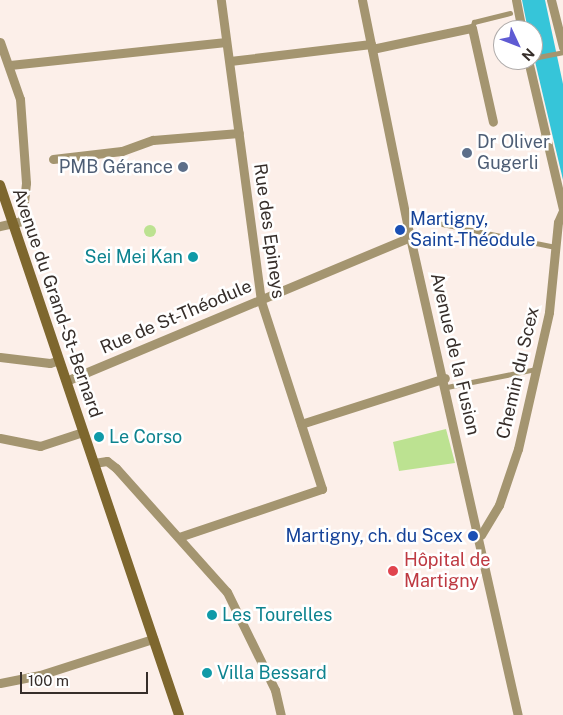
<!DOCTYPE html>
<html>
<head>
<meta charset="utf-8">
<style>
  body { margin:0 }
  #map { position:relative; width:563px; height:715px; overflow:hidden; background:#fcefe9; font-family:"Public Sans",sans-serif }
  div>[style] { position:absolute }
  .green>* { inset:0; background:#bce291 }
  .round { border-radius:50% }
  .water>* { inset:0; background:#36c5d9 }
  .lane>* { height:4.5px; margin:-2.25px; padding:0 2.25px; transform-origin:2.25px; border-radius:2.25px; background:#a49570 }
  .street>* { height:9px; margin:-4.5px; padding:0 4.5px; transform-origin:4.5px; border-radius:4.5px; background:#a49570 }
  .secondary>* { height:10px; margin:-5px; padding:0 5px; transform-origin:5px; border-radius:5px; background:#7e672e }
  .dots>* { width:14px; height:14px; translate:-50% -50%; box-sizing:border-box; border:2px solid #fff; border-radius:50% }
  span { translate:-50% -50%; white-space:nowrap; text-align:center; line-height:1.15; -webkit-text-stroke:5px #fff; paint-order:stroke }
  .service-label { font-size:18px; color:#4e5e75 }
  .left { translate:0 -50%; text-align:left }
  .right { translate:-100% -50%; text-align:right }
  .transit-label { font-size:18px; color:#164399 }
  .street-label { font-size:18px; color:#362e2a }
  .culture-label { font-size:18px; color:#0d838f }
  .health-label { font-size:18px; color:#be3a42 }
  .north { position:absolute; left:493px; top:20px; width:50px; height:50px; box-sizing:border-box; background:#fff; border:1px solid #afabaa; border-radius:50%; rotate:133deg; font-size:14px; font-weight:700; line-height:20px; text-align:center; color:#362e2a }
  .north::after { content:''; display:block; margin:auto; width:18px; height:22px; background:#5f5bd3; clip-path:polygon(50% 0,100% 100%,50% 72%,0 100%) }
  .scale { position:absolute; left:20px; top:672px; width:128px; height:22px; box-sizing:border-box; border:2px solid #362e2a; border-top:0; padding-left:6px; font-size:15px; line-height:18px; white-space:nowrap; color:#362e2a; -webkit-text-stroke:4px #fff; paint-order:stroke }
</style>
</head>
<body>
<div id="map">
  <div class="green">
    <div class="round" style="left:144px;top:225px;width:12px;height:12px"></div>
    <div style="clip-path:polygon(446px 429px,455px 463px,399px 471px,393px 442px)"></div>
  </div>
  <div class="water">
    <div style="clip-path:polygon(522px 0,545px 0,563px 84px,563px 180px,533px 53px,533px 30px,528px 30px)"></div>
  </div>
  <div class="lane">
    <div style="left:472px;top:28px;width:6px;rotate:-72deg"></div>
    <div style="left:474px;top:22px;width:37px;rotate:-14deg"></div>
    <div style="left:533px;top:58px;width:31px;rotate:-11deg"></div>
    <div style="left:408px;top:217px;width:150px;rotate:11.5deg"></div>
    <div style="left:447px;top:387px;width:91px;rotate:-11.4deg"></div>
  </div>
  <div class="street">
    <div style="left:362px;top:0;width:242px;rotate:78.6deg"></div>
    <div style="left:410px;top:237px;width:490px;rotate:77.3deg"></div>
    <div style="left:516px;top:0;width:31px;rotate:79deg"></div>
    <div style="left:551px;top:0;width:49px;rotate:75.7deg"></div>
    <div style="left:0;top:42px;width:60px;rotate:70.7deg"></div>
    <div style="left:20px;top:99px;width:84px;rotate:85.9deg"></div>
    <div style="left:26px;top:183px;width:38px;rotate:96deg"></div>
    <div style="left:22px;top:221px;width:23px;rotate:167deg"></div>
    <div style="left:372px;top:49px;width:102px;rotate:-11.9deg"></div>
    <div style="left:472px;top:28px;width:96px;rotate:77.4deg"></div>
    <div style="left:528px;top:60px;width:153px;rotate:76.8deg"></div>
    <div style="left:230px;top:61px;width:142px;rotate:-6.9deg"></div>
    <div style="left:10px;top:65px;width:217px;rotate:-6.1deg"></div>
    <div style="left:53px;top:159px;width:69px;rotate:-6.6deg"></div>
    <div style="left:122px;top:151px;width:33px;rotate:-20deg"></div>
    <div style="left:153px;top:140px;width:86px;rotate:-4.7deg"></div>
    <div style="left:0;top:357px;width:50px;rotate:6.8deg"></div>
    <div style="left:50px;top:363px;width:9px;rotate:-18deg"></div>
    <div style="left:66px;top:381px;width:373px;rotate:-22.7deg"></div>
    <div style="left:301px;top:424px;width:151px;rotate:-17.7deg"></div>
    <div style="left:0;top:438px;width:41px;rotate:11.3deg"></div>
    <div style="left:40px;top:446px;width:45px;rotate:-18deg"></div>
    <div style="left:94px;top:463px;width:13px;rotate:-9deg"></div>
    <div style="left:107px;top:461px;width:11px;rotate:38deg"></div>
    <div style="left:116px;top:468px;width:166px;rotate:48.2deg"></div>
    <div style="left:227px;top:592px;width:109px;rotate:63.9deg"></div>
    <div style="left:275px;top:690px;width:26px;rotate:77deg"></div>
    <div style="left:481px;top:535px;width:35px;rotate:-59deg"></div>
    <div style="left:499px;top:505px;width:59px;rotate:-71.3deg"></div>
    <div style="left:518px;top:449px;width:140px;rotate:-77.2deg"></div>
    <div style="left:549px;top:312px;width:90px;rotate:-84.3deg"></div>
    <div style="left:558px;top:222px;width:12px;rotate:-66deg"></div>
    <div style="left:179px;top:537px;width:151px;rotate:-18.6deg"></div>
    <div style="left:322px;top:489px;width:198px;rotate:-108deg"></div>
    <div style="left:261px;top:301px;width:304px;rotate:-97.6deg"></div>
    <div style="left:0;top:683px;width:41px;rotate:-11.3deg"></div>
    <div style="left:40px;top:675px;width:119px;rotate:-17.7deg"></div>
  </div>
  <div class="secondary">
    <div style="left:0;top:185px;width:559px;rotate:71.34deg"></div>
  </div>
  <div class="dots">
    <div style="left:467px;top:153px;background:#5c6f8a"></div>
    <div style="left:183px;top:167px;background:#5c6f8a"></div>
    <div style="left:400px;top:230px;background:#1a4fb4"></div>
    <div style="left:193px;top:257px;background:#0f9aa8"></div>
    <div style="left:99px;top:437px;background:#0f9aa8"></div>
    <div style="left:473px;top:536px;background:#1a4fb4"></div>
    <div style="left:393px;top:571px;background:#e0444e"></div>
    <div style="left:212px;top:615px;background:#0f9aa8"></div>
    <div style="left:207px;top:673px;background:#0f9aa8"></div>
  </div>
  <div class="service-label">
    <span class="left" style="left:477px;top:153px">Dr Oliver<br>Gugerli</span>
    <span class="right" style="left:173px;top:167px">PMB Gérance</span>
  </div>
  <div class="transit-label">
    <span class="left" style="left:410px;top:230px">Martigny,<br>Saint-Théodule</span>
    <span class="right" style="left:463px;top:536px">Martigny, ch. du Scex</span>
  </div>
  <div class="street-label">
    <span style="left:269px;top:231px;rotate:82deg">Rue des Epineys</span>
    <span style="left:57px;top:303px;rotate:71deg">Avenue du Grand-St-Bernard</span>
    <span style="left:176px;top:317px;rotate:-23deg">Rue de St-Théodule</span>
    <span style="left:455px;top:354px;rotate:77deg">Avenue de la Fusion</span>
    <span style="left:518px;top:373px;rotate:-77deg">Chemin du Scex</span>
  </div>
  <div class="culture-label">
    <span class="right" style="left:183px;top:257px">Sei Mei Kan</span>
    <span class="left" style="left:109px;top:437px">Le Corso</span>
    <span class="left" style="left:222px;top:615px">Les Tourelles</span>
    <span class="left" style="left:217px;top:673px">Villa Bessard</span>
  </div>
  <div class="health-label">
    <span class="left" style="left:404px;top:571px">Hôpital de<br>Martigny</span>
  </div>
  <div class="north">N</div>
  <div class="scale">100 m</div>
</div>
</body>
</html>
